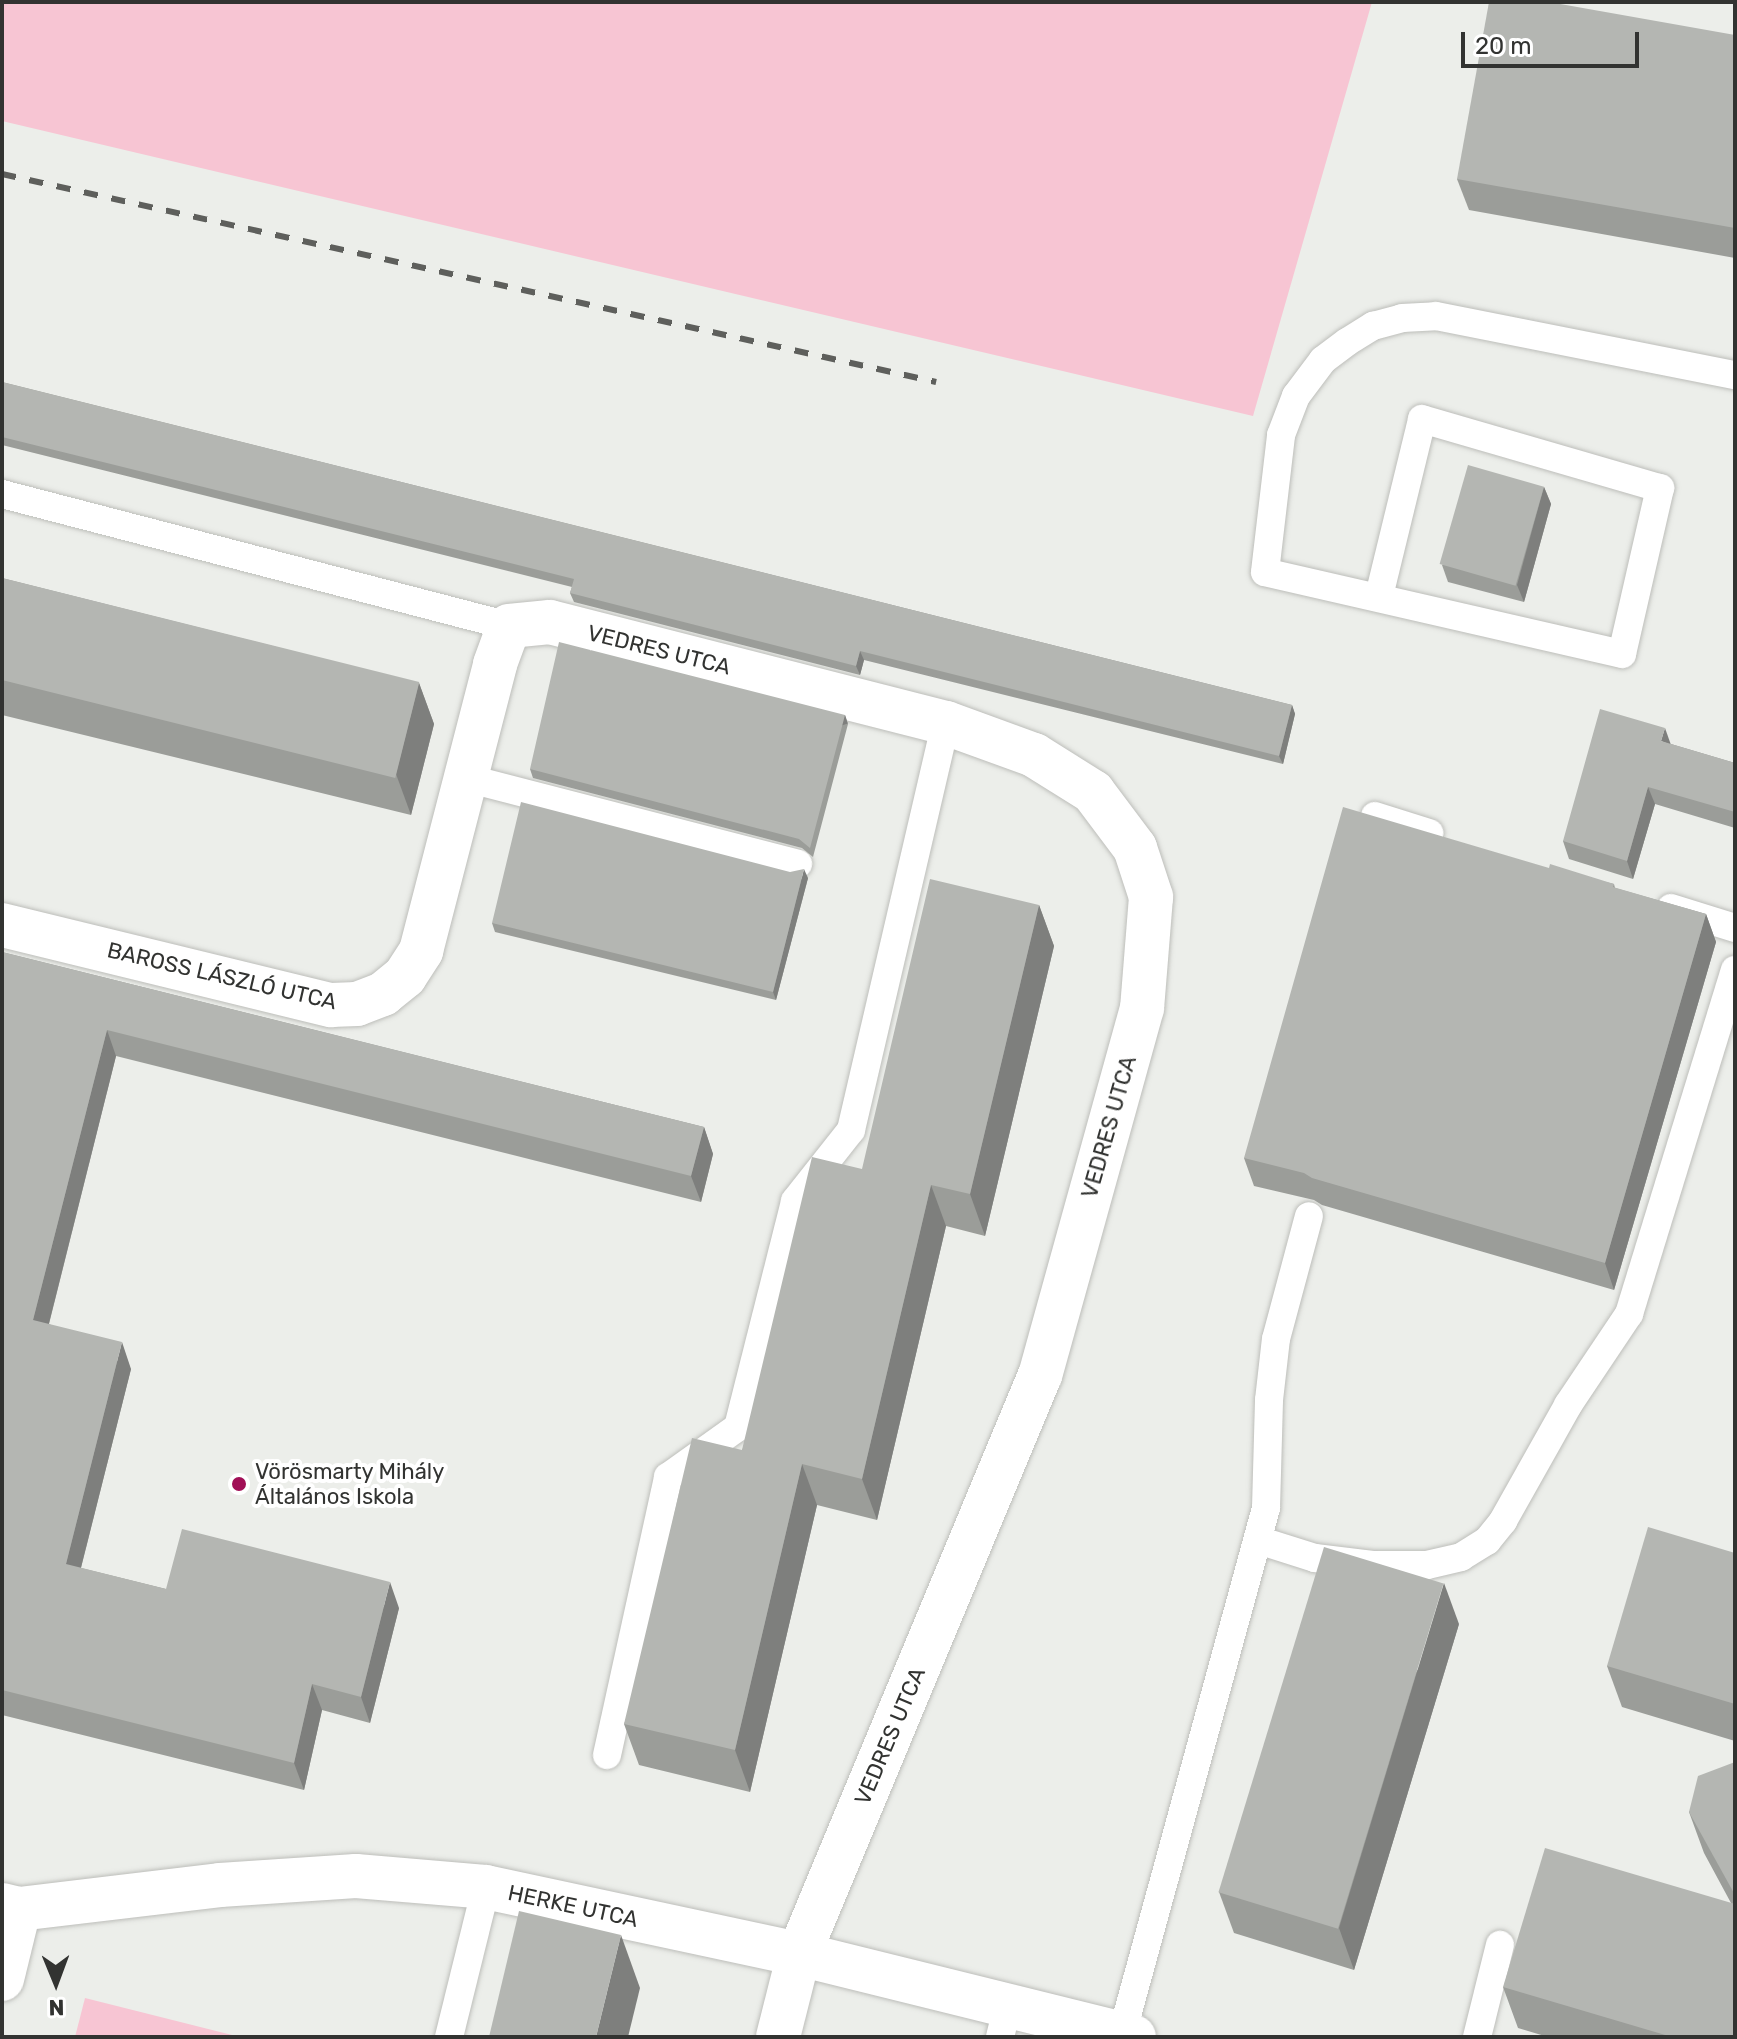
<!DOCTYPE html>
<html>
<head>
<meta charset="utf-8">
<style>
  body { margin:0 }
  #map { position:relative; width:1737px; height:2039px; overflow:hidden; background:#eceeea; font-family:Rubik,sans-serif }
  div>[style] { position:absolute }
  .green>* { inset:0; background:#f7c5d3 }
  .roads { filter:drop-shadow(0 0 2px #bdbeba) drop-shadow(0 0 2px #bdbeba) }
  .service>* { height:28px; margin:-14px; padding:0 14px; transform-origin:14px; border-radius:14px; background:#fff }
  .minor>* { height:44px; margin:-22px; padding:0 22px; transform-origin:22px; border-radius:22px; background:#fff }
  .rail>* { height:6px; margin-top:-3px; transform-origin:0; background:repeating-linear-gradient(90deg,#5e5f5c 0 14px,transparent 0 28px) }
  .wall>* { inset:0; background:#9b9d99 }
  .shaded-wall>* { inset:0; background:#7e7f7d; transform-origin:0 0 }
  .building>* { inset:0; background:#b4b6b2; transform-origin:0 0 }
  .dots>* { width:22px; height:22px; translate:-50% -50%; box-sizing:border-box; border:4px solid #fff; border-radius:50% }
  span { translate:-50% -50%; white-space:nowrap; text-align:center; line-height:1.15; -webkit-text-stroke:8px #fff; paint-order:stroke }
  .street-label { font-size:22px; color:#323331 }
  .poi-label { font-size:22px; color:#323331 }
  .left { translate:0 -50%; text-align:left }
  .frame { position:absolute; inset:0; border:4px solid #323331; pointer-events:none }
  .north { position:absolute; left:16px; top:1943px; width:80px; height:80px; -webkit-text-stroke:6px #fff; paint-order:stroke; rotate:179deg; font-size:22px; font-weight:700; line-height:32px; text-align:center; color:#323331 }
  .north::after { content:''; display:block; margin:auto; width:28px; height:36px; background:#323331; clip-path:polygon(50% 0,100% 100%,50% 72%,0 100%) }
  .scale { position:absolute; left:1461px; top:32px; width:178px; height:36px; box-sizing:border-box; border:4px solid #323331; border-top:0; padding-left:10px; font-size:24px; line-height:28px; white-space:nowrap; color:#323331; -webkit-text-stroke:6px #fff; paint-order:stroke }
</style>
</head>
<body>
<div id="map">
  <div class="green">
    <div style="clip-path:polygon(2px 2px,1372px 2px,1253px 416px,2px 121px)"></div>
    <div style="clip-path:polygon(85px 1998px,240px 2037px,75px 2037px)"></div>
  </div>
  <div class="roads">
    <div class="service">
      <div style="left:2px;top:494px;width:524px;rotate:14.59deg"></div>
      <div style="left:1379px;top:596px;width:182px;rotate:-76.3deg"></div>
      <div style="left:1422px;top:419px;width:248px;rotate:16.2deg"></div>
      <div style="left:1660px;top:488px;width:170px;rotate:102.9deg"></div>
      <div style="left:1622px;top:654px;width:366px;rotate:-167.1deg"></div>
      <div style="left:1265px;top:572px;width:138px;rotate:-83.3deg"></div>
      <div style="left:1281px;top:435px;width:42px;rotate:-69deg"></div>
      <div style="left:1296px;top:396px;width:45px;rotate:-53.1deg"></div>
      <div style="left:1323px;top:360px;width:30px;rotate:-37deg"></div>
      <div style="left:1347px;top:342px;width:31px;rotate:-32deg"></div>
      <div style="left:1373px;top:326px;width:30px;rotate:-15deg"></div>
      <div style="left:1402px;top:318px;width:34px;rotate:-3deg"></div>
      <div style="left:1436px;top:316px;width:305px;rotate:11.2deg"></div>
      <div style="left:466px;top:778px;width:343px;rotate:14.5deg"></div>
      <div style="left:1375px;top:816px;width:57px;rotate:17.5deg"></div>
      <div style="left:1671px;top:908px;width:67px;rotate:17.4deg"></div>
      <div style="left:1258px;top:1540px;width:60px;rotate:17.5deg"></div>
      <div style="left:1315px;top:1558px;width:58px;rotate:6.9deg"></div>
      <div style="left:1373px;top:1565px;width:54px"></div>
      <div style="left:1427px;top:1565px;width:35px;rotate:-13deg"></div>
      <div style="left:1461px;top:1557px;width:31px;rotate:-32deg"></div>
      <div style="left:1487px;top:1541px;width:26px;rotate:-51deg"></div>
      <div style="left:1503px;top:1521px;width:133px;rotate:-60.7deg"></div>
      <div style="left:1568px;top:1405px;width:110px;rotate:-56.2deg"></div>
      <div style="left:1629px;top:1314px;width:360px;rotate:-72.9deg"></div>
      <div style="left:607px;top:1755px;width:285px;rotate:-77.6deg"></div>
      <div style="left:668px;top:1477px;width:86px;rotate:-35.5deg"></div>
      <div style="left:738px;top:1427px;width:233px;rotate:-75.8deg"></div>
      <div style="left:795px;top:1201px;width:90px;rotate:-51.7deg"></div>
      <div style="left:851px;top:1130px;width:418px;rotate:-76.9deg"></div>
      <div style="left:1122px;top:2034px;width:545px;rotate:-74.69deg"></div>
      <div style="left:1266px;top:1508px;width:108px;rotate:-88.4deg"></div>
      <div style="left:1269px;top:1400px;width:61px;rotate:-83.5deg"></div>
      <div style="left:1276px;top:1339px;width:127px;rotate:-75deg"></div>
      <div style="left:449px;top:2037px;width:154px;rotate:-76.1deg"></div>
      <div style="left:1000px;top:2037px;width:33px;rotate:-76deg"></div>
      <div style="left:1477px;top:2037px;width:95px;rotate:-76deg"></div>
    </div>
    <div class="minor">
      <div style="left:2px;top:925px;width:339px;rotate:13.7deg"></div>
      <div style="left:331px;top:1005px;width:26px;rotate:-2deg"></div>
      <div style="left:357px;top:1004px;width:28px;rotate:-21deg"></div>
      <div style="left:383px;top:994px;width:28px;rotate:-39deg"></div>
      <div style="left:405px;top:976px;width:30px;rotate:-57deg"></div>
      <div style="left:421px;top:951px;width:296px;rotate:-75.5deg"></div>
      <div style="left:495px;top:664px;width:40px;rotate:-69.8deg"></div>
      <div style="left:509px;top:626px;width:41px;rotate:-5.6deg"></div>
      <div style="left:550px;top:622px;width:409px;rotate:14.3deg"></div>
      <div style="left:946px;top:723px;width:94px;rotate:20deg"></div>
      <div style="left:1034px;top:755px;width:70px;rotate:32.1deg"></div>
      <div style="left:1093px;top:792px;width:70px;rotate:53.1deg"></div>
      <div style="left:1135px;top:848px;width:52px;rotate:71.9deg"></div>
      <div style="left:1151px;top:897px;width:111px;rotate:94.6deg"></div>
      <div style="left:1142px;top:1008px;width:381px;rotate:105.5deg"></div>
      <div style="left:1040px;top:1375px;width:627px;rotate:112.6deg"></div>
      <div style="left:799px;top:1954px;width:86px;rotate:104.2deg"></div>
      <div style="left:2px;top:1905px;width:17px;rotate:13deg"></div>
      <div style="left:19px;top:1909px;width:202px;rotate:-6.8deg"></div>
      <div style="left:220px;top:1885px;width:136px;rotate:-3.8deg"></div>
      <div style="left:356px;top:1876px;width:130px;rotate:4.8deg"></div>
      <div style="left:486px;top:1887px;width:320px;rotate:12.1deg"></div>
      <div style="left:799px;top:1954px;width:345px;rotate:13.9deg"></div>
      <div style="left:2px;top:1979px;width:72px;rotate:-76.3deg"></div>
    </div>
  </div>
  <div class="rail">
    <div style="left:2px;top:174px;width:957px;rotate:12.55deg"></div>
  </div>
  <div class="wall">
    <div style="clip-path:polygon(1735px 35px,1735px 258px,1469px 210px,1457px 179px)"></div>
    <div style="clip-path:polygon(2px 382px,1292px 705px,1295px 714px,1283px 764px,864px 660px,860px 675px,574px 602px,570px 593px,572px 587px,2px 445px)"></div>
    <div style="clip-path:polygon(1544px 487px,1551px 504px,1524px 602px,1448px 582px,1442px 565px)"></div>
    <div style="clip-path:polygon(2px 578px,419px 683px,434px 724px,411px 815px,2px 715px)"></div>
    <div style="clip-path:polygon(845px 715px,848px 724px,813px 857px,802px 848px,533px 778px,530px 769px)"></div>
    <div style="clip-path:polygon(1671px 744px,1735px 763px,1735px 828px,1655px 804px,1633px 879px,1569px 859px,1563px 841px)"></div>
    <div style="clip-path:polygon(1549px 868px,1614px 884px,1615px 888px,1706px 914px,1716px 942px,1614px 1290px,1322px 1205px,1314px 1200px,1254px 1186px,1244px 1158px)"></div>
    <div style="clip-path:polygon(808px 878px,776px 1000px,495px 932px,492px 923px)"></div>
    <div style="clip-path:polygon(1039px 905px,1054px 946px,985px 1236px,946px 1226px,877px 1520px,817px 1505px,750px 1792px,639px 1765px,624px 1724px,742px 1450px)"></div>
    <div style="clip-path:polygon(2px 952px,704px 1127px,713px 1154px,701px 1202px,116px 1056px,49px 1324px,131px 1369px,81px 1568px,166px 1589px,399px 1608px,370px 1723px,322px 1710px,304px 1790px,2px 1715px)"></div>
    <div style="clip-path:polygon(1735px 1553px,1735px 1741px,1622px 1707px,1607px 1666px)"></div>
    <div style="clip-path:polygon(1459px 1624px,1354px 1970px,1234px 1933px,1219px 1892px)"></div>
    <div style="clip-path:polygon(1735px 1762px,1735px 2037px,1548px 2037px,1518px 2028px,1503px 1987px,1731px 1903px,1704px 1853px,1689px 1812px)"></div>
  </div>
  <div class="shaded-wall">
    <div style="clip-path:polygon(1544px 487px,1551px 504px,1524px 602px,1517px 585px)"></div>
    <div style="clip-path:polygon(860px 651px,864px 660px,860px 675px,856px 666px)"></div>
    <div style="clip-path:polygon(419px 683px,434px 724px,411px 815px,396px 774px)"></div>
    <div style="clip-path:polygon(1292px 705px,1295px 714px,1283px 764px,1279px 756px)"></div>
    <div style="left:845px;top:715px;width:9px;height:138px;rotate:72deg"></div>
    <div style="clip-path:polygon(1665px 728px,1671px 745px,1661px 741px)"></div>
    <div style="clip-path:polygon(1648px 787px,1655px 804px,1633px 879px,1627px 861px)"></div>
    <div style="clip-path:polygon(804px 869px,808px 878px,776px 1000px,773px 992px)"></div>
    <div style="clip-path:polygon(1039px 905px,1054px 946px,985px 1236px,970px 1194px)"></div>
    <div style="clip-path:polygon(1706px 914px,1716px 942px,1614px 1290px,1605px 1263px)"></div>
    <div style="clip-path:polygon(107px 1030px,116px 1056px,43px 1347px,33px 1320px)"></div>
    <div style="clip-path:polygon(704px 1127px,713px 1154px,701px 1202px,691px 1176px)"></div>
    <div style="clip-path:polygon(931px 1185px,946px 1226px,877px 1520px,862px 1479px)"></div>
    <div style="clip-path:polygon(122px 1342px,131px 1369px,75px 1591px,66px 1564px)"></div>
    <div style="clip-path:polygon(802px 1464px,817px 1505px,750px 1792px,735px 1750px)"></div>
    <div style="clip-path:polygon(390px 1582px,399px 1608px,370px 1723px,361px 1697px)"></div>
    <div style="clip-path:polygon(1444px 1583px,1459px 1624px,1354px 1970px,1339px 1928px)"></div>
    <div style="clip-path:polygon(312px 1684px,322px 1710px,304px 1790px,294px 1763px)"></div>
    <div style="clip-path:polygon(621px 1935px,640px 1988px,628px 2037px,596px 2037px)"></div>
  </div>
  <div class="building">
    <div style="clip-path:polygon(1489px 2px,1549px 2px,1735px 35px,1735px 228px,1457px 179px)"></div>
    <div style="clip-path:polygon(2px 382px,1292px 705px,1279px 756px,860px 651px,856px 666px,570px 593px,574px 579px,2px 437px)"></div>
    <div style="left:1468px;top:465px;width:79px;height:103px;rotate:16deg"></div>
    <div style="left:2px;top:578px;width:430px;height:99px;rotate:14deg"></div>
    <div style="clip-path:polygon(559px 642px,845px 715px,810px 848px,799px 839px,530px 769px)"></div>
    <div style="clip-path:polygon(1600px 709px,1665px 728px,1661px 741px,1735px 763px,1735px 812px,1648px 787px,1627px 861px,1563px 841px)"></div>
    <div style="clip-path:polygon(521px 802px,790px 872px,804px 869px,773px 992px,492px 923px)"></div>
    <div style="clip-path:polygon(1343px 807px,1549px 868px,1550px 864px,1614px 884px,1613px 887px,1706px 914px,1605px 1263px,1312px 1178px,1304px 1173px,1244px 1158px)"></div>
    <div style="clip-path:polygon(930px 879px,1039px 905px,970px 1194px,931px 1185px,862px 1479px,802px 1464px,735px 1750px,624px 1724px,692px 1438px,742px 1450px,812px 1157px,862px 1169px)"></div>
    <div style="clip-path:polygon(2px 952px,704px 1127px,691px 1176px,107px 1030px,33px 1320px,122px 1342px,66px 1564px,166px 1589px,182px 1529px,390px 1582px,361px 1697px,312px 1684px,294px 1763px,2px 1690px)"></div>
    <div style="clip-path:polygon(1648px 1527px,1735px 1553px,1735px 1704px,1607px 1666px)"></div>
    <div style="left:1324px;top:1547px;width:125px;height:361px;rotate:17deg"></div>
    <div style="clip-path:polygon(1735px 1762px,1735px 1895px,1689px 1812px,1698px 1776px)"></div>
    <div style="clip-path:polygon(1545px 1848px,1735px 1904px,1735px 2037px,1672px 2037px,1503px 1987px)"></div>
    <div style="clip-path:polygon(519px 1911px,621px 1935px,596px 2037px,489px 2037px)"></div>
  </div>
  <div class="dots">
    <div style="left:239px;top:1484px;background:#a10f56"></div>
  </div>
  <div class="street-label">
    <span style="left:659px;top:650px;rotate:14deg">VEDRES UTCA</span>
    <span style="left:222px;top:976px;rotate:13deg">BAROSS LÁSZLÓ UTCA</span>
    <span style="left:1109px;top:1127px;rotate:-74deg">VEDRES UTCA</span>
    <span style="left:890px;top:1736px;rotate:-67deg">VEDRES UTCA</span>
    <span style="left:573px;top:1906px;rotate:12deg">HERKE UTCA</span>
  </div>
  <div class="poi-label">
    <span class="left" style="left:255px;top:1484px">Vörösmarty Mihály<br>Általános Iskola</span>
  </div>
  <div class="frame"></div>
  <div class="north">N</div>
  <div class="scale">20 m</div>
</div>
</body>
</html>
